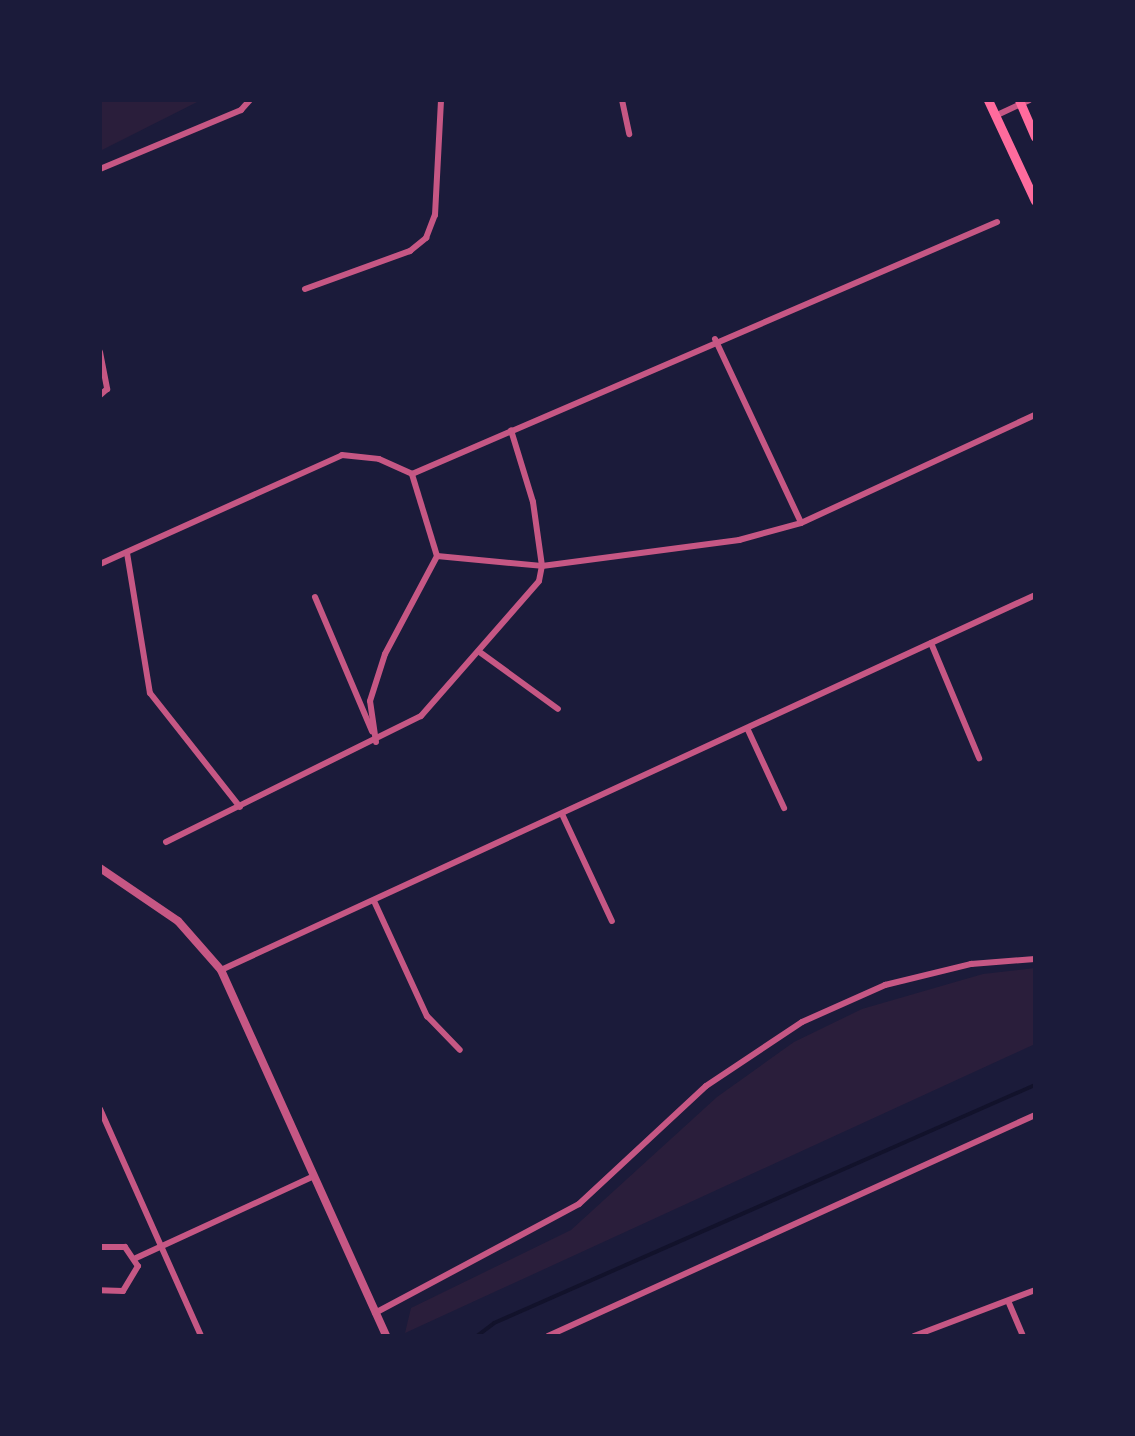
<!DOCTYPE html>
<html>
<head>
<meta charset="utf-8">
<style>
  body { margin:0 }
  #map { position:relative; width:1135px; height:1436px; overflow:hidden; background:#1b1b3a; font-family:"Asap Condensed",sans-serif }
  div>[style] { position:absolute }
  .green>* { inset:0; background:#2a1e3b }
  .stream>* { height:4px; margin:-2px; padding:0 2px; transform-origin:2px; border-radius:2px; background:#12122b }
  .minor>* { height:6px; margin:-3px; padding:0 3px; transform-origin:3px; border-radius:3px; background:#c65784 }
  .tertiary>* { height:8px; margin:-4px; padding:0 4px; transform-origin:4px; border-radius:4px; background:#c65784 }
  .secondary>* { height:9px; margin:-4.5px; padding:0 4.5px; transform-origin:4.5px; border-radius:4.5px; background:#ff6b9d }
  span { translate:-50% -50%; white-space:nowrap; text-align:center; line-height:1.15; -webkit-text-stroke:8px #1b1b3a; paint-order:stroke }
  .frame { position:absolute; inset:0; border:102px solid #1b1b3a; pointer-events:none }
</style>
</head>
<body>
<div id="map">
  <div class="green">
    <div style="clip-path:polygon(100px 100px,201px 100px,100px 151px)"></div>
    <div style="clip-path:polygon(1035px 968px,1035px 1044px,405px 1333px,411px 1308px,571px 1230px,717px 1097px,794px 1042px,862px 1009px,983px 974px)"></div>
  </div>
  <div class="stream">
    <div style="left:477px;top:1336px;width:21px;rotate:-37deg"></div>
    <div style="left:494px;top:1323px;width:591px;rotate:-23.75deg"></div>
  </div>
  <div class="minor">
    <div style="left:622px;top:100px;width:35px;rotate:78deg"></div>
    <div style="left:995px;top:116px;width:38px;rotate:-25deg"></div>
    <div style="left:100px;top:169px;width:153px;rotate:-22.7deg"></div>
    <div style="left:241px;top:110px;width:13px;rotate:-48deg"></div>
    <div style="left:305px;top:289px;width:112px;rotate:-19.9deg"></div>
    <div style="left:410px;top:251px;width:21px;rotate:-39deg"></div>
    <div style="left:426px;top:238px;width:25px;rotate:-69deg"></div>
    <div style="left:435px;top:215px;width:115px;rotate:-87deg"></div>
    <div style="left:715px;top:339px;width:203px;rotate:64.9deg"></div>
    <div style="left:100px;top:352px;width:38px;rotate:79deg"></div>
    <div style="left:107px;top:389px;width:9px;rotate:139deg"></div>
    <div style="left:127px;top:553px;width:142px;rotate:80.7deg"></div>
    <div style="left:150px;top:693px;width:145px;rotate:51.7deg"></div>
    <div style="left:437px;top:556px;width:105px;rotate:5.4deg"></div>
    <div style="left:542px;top:566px;width:65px;rotate:-98deg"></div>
    <div style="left:533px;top:502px;width:75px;rotate:-107deg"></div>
    <div style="left:100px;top:564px;width:265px;rotate:-24.2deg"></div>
    <div style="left:342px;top:455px;width:37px;rotate:6deg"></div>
    <div style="left:379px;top:459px;width:36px;rotate:24deg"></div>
    <div style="left:412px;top:474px;width:637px;rotate:-23.3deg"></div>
    <div style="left:315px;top:597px;width:146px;rotate:67deg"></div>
    <div style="left:931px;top:643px;width:125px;rotate:67.3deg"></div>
    <div style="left:481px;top:653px;width:95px;rotate:36deg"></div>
    <div style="left:748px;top:730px;width:86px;rotate:65.2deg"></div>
    <div style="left:376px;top:742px;width:41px;rotate:-98.3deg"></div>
    <div style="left:370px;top:701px;width:49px;rotate:-72.3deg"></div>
    <div style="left:385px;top:654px;width:111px;rotate:-62deg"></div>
    <div style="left:437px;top:556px;width:86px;rotate:-107deg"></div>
    <div style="left:562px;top:814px;width:118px;rotate:65deg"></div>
    <div style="left:166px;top:842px;width:284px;rotate:-26.3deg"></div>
    <div style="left:421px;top:716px;width:179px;rotate:-48.8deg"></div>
    <div style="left:539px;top:581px;width:15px;rotate:-79deg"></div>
    <div style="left:542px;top:566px;width:199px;rotate:-7.5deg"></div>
    <div style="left:739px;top:540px;width:64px;rotate:-15.3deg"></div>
    <div style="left:801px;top:523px;width:258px;rotate:-24.8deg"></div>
    <div style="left:374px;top:901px;width:127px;rotate:65.3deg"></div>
    <div style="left:427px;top:1016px;width:47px;rotate:45.9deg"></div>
    <div style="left:221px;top:970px;width:896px;rotate:-24.73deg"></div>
    <div style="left:100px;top:1109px;width:248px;rotate:66deg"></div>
    <div style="left:100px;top:1247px;width:25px"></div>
    <div style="left:125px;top:1247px;width:23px;rotate:56deg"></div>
    <div style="left:138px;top:1266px;width:29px;rotate:121deg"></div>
    <div style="left:123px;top:1291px;width:23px;rotate:-178deg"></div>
    <div style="left:136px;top:1258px;width:196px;rotate:-24.7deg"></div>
    <div style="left:1009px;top:1303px;width:36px;rotate:67deg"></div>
    <div style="left:375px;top:1313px;width:231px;rotate:-28.1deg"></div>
    <div style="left:579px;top:1204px;width:173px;rotate:-42.9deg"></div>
    <div style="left:706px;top:1086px;width:115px;rotate:-33.7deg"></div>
    <div style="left:802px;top:1022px;width:91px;rotate:-24deg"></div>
    <div style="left:885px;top:985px;width:89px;rotate:-13.7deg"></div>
    <div style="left:971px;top:964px;width:64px;rotate:-4.5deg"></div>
    <div style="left:548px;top:1336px;width:535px;rotate:-24.41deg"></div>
    <div style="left:914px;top:1336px;width:129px;rotate:-20.8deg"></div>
  </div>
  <div class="tertiary">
    <div style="left:100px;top:868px;width:94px;rotate:34.2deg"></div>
    <div style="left:178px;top:921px;width:65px;rotate:48.7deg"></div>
    <div style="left:221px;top:970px;width:401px;rotate:65.7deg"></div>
  </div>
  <div class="secondary">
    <div style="left:988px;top:100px;width:111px;rotate:65deg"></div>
    <div style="left:1019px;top:100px;width:40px;rotate:66.6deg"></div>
  </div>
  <div class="frame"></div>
</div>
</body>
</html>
